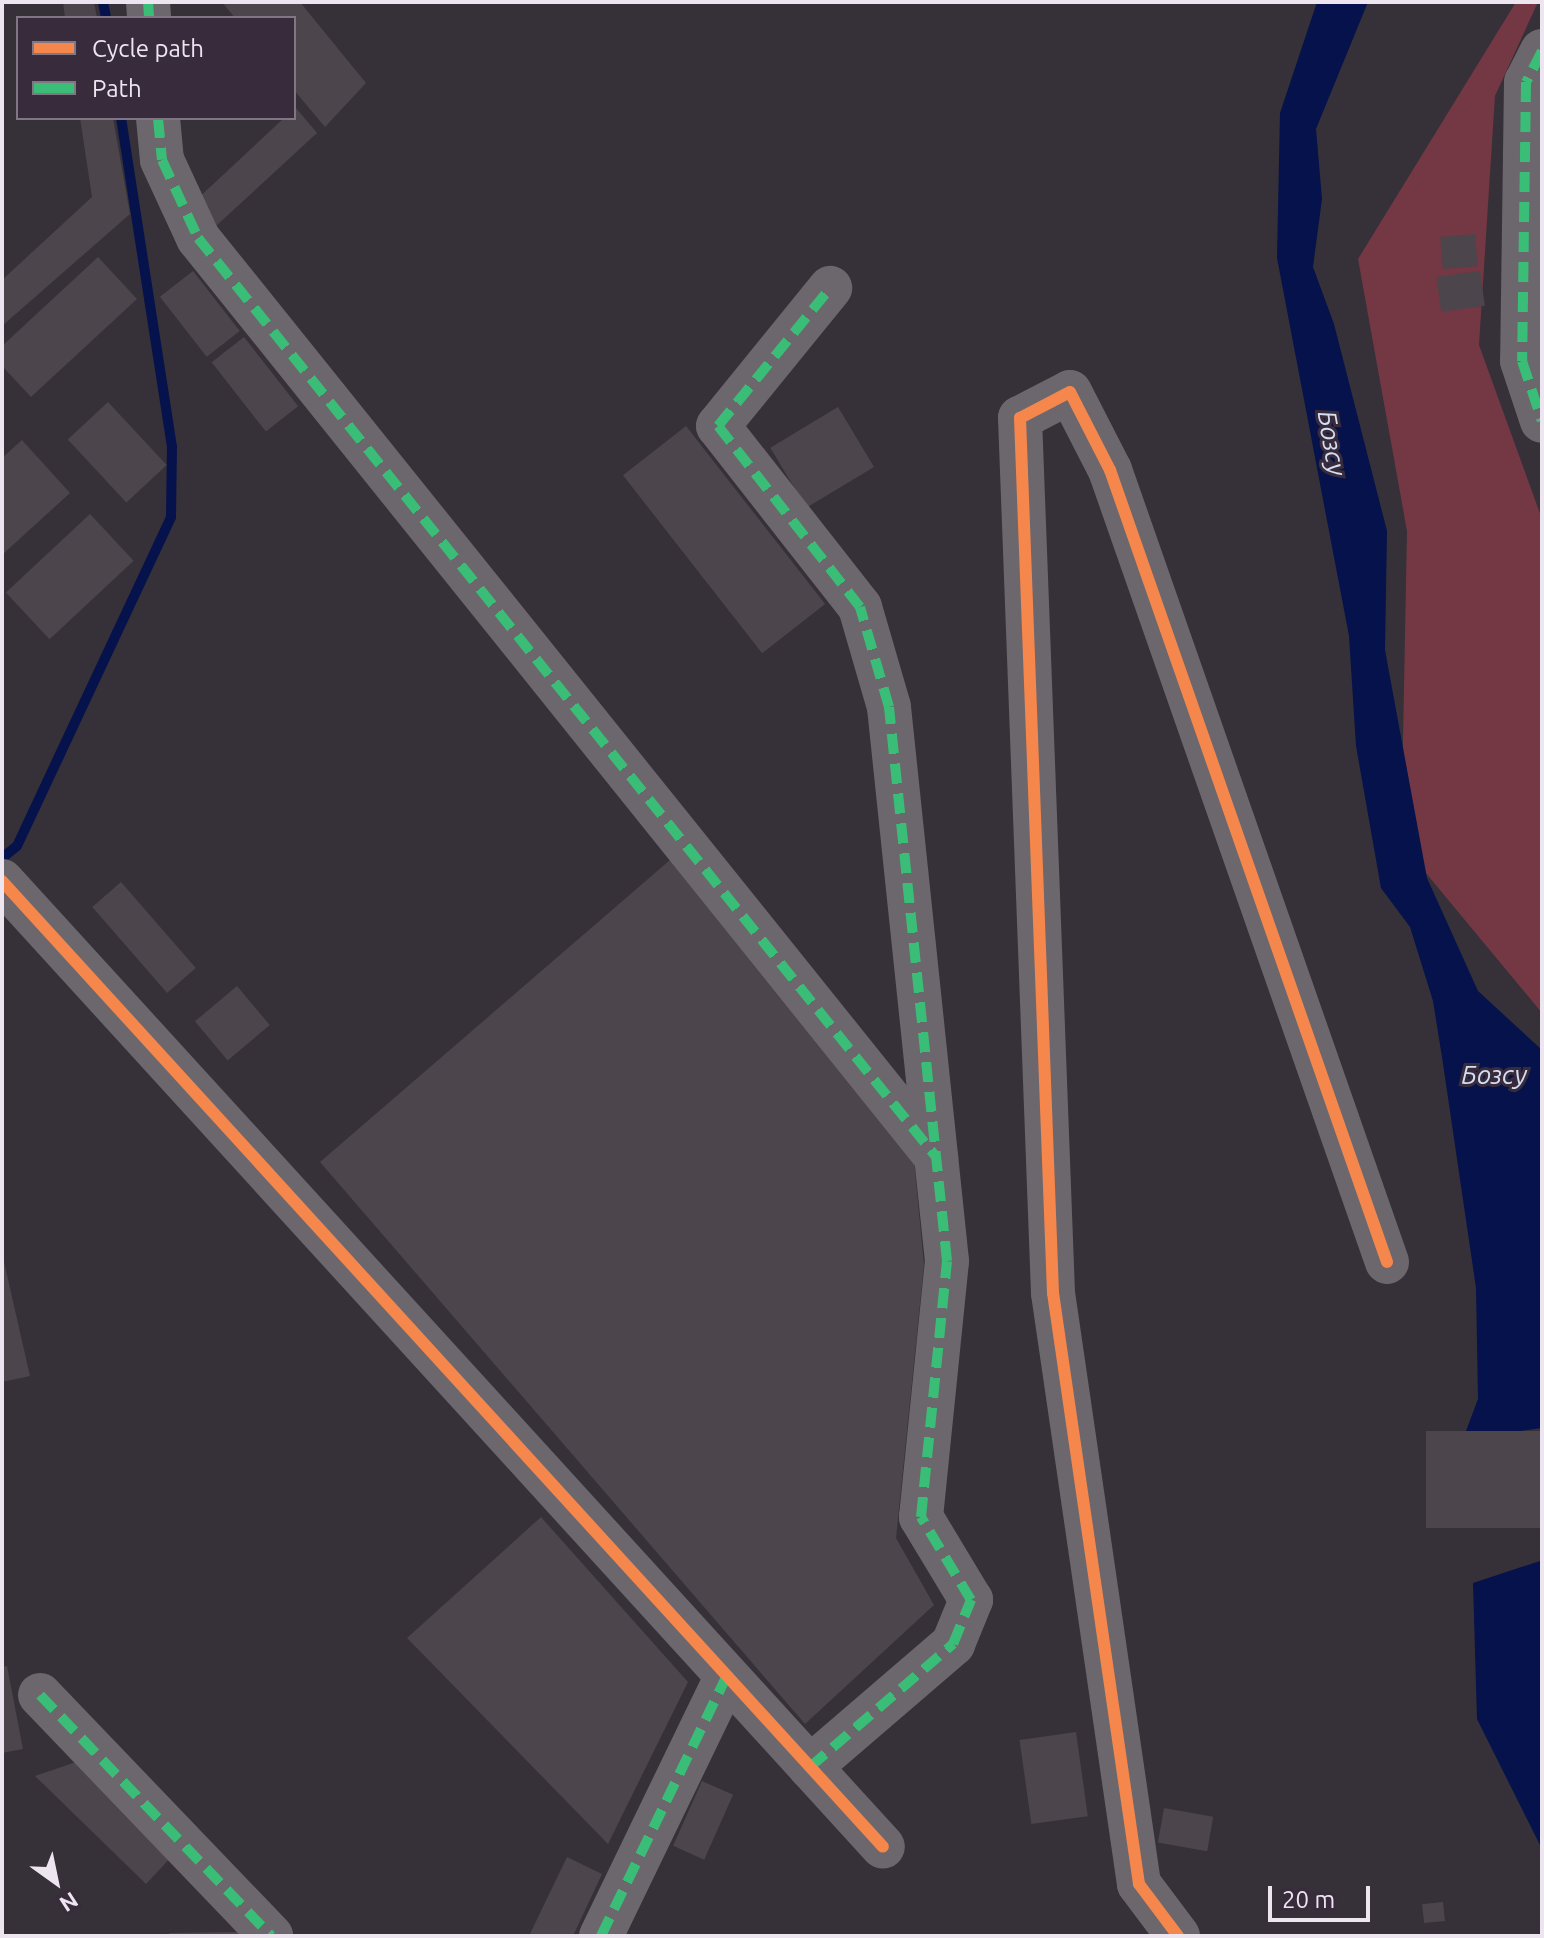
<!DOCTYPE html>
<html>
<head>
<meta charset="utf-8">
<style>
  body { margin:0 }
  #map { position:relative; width:1544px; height:1938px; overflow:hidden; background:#363038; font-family:Ubuntu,sans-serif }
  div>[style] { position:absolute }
  .green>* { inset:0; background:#733843 }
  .water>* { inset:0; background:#05124b }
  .stream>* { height:10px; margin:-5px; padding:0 5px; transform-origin:5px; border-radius:5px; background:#05124b }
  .building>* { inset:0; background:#4c454b; transform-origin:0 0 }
  .minor>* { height:44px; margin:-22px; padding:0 22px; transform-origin:22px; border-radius:22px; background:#6c676d }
  .quiet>* { height:10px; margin-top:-5px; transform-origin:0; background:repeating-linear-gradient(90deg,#3abd76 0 20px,transparent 0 30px) }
  .cycleway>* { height:12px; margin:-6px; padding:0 6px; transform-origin:6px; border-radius:6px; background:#f5874c }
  span { translate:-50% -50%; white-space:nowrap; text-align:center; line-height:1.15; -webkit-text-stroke:6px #382c3c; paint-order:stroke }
  .water-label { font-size:26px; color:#d4def2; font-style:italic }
  .frame { position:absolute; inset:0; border:4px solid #ede6f0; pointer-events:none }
  .legend { position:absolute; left:16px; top:16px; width:280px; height:104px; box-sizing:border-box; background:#382c3c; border:2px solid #807684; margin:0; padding:10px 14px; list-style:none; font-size:24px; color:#ede6f0 }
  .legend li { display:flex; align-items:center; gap:16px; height:40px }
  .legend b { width:40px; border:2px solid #807684 }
  .north { position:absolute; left:16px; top:1842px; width:80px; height:80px; -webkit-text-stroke:6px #382c3c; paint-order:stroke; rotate:147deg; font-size:22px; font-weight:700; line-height:32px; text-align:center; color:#ede6f0 }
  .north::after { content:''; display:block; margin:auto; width:28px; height:36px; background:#ede6f0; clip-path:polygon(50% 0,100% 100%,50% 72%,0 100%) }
  .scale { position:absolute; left:1268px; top:1886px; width:102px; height:36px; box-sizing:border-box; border:4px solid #ede6f0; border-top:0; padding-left:10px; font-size:24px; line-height:28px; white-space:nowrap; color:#ede6f0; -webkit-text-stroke:6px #382c3c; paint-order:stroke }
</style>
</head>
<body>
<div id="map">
  <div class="green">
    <div style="clip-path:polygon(1516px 2px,1538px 2px,1495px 96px,1479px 345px,1542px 519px,1542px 1013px,1401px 843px,1407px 531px,1358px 259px)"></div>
  </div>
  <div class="water">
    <div style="clip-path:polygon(1317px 2px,1368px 2px,1316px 129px,1322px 199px,1313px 267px,1334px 324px,1387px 531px,1385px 650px,1427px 878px,1478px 991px,1542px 1050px,1542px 1428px,1463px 1439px,1478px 1399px,1476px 1288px,1442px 1057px,1433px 1001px,1410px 927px,1381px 888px,1356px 746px,1349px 636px,1277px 258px,1280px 113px)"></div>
    <div style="clip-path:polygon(1540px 1561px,1542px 1564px,1542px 1849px,1477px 1719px,1473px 1583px)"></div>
  </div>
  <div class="stream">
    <div style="left:103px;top:2px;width:16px;rotate:79deg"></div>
    <div style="left:2px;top:858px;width:19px;rotate:-39deg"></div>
    <div style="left:17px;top:846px;width:363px;rotate:-64.9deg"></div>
    <div style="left:171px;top:517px;width:70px;rotate:-89.2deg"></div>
    <div style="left:172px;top:447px;width:333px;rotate:-98.8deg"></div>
  </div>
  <div class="building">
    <div style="clip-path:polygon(63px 2px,94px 2px,97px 18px,65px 18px)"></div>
    <div style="clip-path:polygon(222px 2px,300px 2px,366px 83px,325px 127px,294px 90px,294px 18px,235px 18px)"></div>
    <div style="clip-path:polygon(296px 108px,317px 133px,216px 226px,194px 202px,284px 118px,294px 118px)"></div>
    <div style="clip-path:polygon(80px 118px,113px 118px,130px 214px,2px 326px,2px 280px,92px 197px)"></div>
    <div style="left:1475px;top:234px;width:32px;height:35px;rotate:85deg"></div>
    <div style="clip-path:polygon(98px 257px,137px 299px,31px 397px,2px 366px,2px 346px)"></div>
    <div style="left:193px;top:271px;width:76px;height:42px;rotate:52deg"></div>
    <div style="left:1480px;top:271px;width:35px;height:44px;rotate:82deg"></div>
    <div style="left:244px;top:337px;width:88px;height:41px;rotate:52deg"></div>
    <div style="left:108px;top:402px;width:86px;height:55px;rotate:47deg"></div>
    <div style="left:838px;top:407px;width:70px;height:79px;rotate:59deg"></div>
    <div style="left:686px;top:426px;width:226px;height:80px;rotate:52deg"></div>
    <div style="clip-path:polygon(22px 440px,70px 493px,2px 555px,2px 458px)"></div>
    <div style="left:90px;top:514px;width:64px;height:115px;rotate:47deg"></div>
    <div style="clip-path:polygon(670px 860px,914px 1160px,924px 1265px,896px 1538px,934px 1605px,805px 1724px,320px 1162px)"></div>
    <div style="left:121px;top:882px;width:114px;height:38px;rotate:49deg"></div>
    <div style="left:237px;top:986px;width:51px;height:55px;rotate:50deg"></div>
    <div style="clip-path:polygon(2px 1253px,30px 1376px,2px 1382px)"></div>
    <div style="left:1542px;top:1431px;width:97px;height:116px;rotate:90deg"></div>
    <div style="clip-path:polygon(541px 1517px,688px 1682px,608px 1844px,407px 1638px)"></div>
    <div style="clip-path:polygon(7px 1666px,23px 1749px,2px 1753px,2px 1667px)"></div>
    <div style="left:1076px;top:1732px;width:85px;height:57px;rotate:82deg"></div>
    <div style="clip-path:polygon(79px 1761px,175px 1853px,146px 1884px,35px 1776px)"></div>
    <div style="left:702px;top:1781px;width:34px;height:71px;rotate:24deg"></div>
    <div style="left:1164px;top:1808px;width:50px;height:35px;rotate:10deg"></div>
    <div style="clip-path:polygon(567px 1857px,602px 1874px,573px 1936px,529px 1936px)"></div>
    <div style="left:1443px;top:1902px;width:19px;height:21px;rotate:84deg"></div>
    <div style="clip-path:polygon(239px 1932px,239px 1936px,169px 1936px,169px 1933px)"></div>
  </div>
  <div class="minor">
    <div style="left:148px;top:2px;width:16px;rotate:86deg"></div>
    <div style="left:1542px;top:51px;width:35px;rotate:117deg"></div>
    <div style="left:1526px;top:82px;width:279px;rotate:90.8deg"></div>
    <div style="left:1522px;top:361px;width:63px;rotate:71.6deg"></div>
    <div style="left:158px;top:118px;width:42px;rotate:84.6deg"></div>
    <div style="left:162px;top:160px;width:86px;rotate:65.2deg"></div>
    <div style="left:198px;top:238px;width:1179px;rotate:51.23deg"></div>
    <div style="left:2px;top:881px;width:1307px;rotate:47.63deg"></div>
    <div style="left:40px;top:1695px;width:334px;rotate:46.2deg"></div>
    <div style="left:810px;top:1767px;width:189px;rotate:-40.7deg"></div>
    <div style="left:953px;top:1644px;width:48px;rotate:-67.8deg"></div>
    <div style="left:971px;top:1600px;width:97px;rotate:-121.1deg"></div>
    <div style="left:921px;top:1517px;width:257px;rotate:-84.2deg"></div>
    <div style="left:947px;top:1261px;width:557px;rotate:-95.98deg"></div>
    <div style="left:889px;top:707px;width:104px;rotate:-106.2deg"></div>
    <div style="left:860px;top:607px;width:230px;rotate:-128.1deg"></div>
    <div style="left:718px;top:426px;width:178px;rotate:-50.9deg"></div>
    <div style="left:601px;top:1936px;width:288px;rotate:-64.2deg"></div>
    <div style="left:1178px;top:1936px;width:65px;rotate:-126.9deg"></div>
    <div style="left:1139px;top:1884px;width:597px;rotate:-98.28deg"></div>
    <div style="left:1053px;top:1293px;width:876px;rotate:-92.16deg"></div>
    <div style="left:1020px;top:418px;width:56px;rotate:-27.5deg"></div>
    <div style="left:1070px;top:392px;width:88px;rotate:62.9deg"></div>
    <div style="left:1110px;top:470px;width:839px;rotate:70.72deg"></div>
  </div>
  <div class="quiet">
    <div style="left:148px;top:2px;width:16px;rotate:86deg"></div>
    <div style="left:1542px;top:51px;width:35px;rotate:117deg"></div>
    <div style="left:1526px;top:82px;width:279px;rotate:90.8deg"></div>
    <div style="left:1522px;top:361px;width:63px;rotate:71.6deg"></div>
    <div style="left:158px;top:118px;width:42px;rotate:84.6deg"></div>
    <div style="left:162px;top:160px;width:86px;rotate:65.2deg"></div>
    <div style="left:198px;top:238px;width:1179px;rotate:51.23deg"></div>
    <div style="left:40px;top:1695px;width:334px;rotate:46.2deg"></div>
    <div style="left:810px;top:1767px;width:189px;rotate:-40.7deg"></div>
    <div style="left:953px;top:1644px;width:48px;rotate:-67.8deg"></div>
    <div style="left:971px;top:1600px;width:97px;rotate:-121.1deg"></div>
    <div style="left:921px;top:1517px;width:257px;rotate:-84.2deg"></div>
    <div style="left:947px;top:1261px;width:557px;rotate:-95.98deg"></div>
    <div style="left:889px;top:707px;width:104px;rotate:-106.2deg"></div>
    <div style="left:860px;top:607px;width:230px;rotate:-128.1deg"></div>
    <div style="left:718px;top:426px;width:178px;rotate:-50.9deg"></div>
    <div style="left:601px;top:1936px;width:288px;rotate:-64.2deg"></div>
  </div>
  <div class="cycleway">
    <div style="left:2px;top:881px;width:1307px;rotate:47.63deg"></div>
    <div style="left:1178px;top:1936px;width:65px;rotate:-126.9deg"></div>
    <div style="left:1139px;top:1884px;width:597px;rotate:-98.28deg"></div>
    <div style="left:1053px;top:1293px;width:876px;rotate:-92.16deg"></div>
    <div style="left:1020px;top:418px;width:56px;rotate:-27.5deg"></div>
    <div style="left:1070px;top:392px;width:88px;rotate:62.9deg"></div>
    <div style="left:1110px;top:470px;width:839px;rotate:70.72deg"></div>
  </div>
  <div class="water-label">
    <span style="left:1332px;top:443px;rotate:80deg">Бозсу</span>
    <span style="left:1494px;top:1075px">Бозсу</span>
  </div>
  <div class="frame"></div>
  <ul class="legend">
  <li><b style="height:10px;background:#f5874c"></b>Cycle path</li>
  <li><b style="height:10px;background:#3abd76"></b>Path</li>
  </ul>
  <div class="north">N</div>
  <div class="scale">20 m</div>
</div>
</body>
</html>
